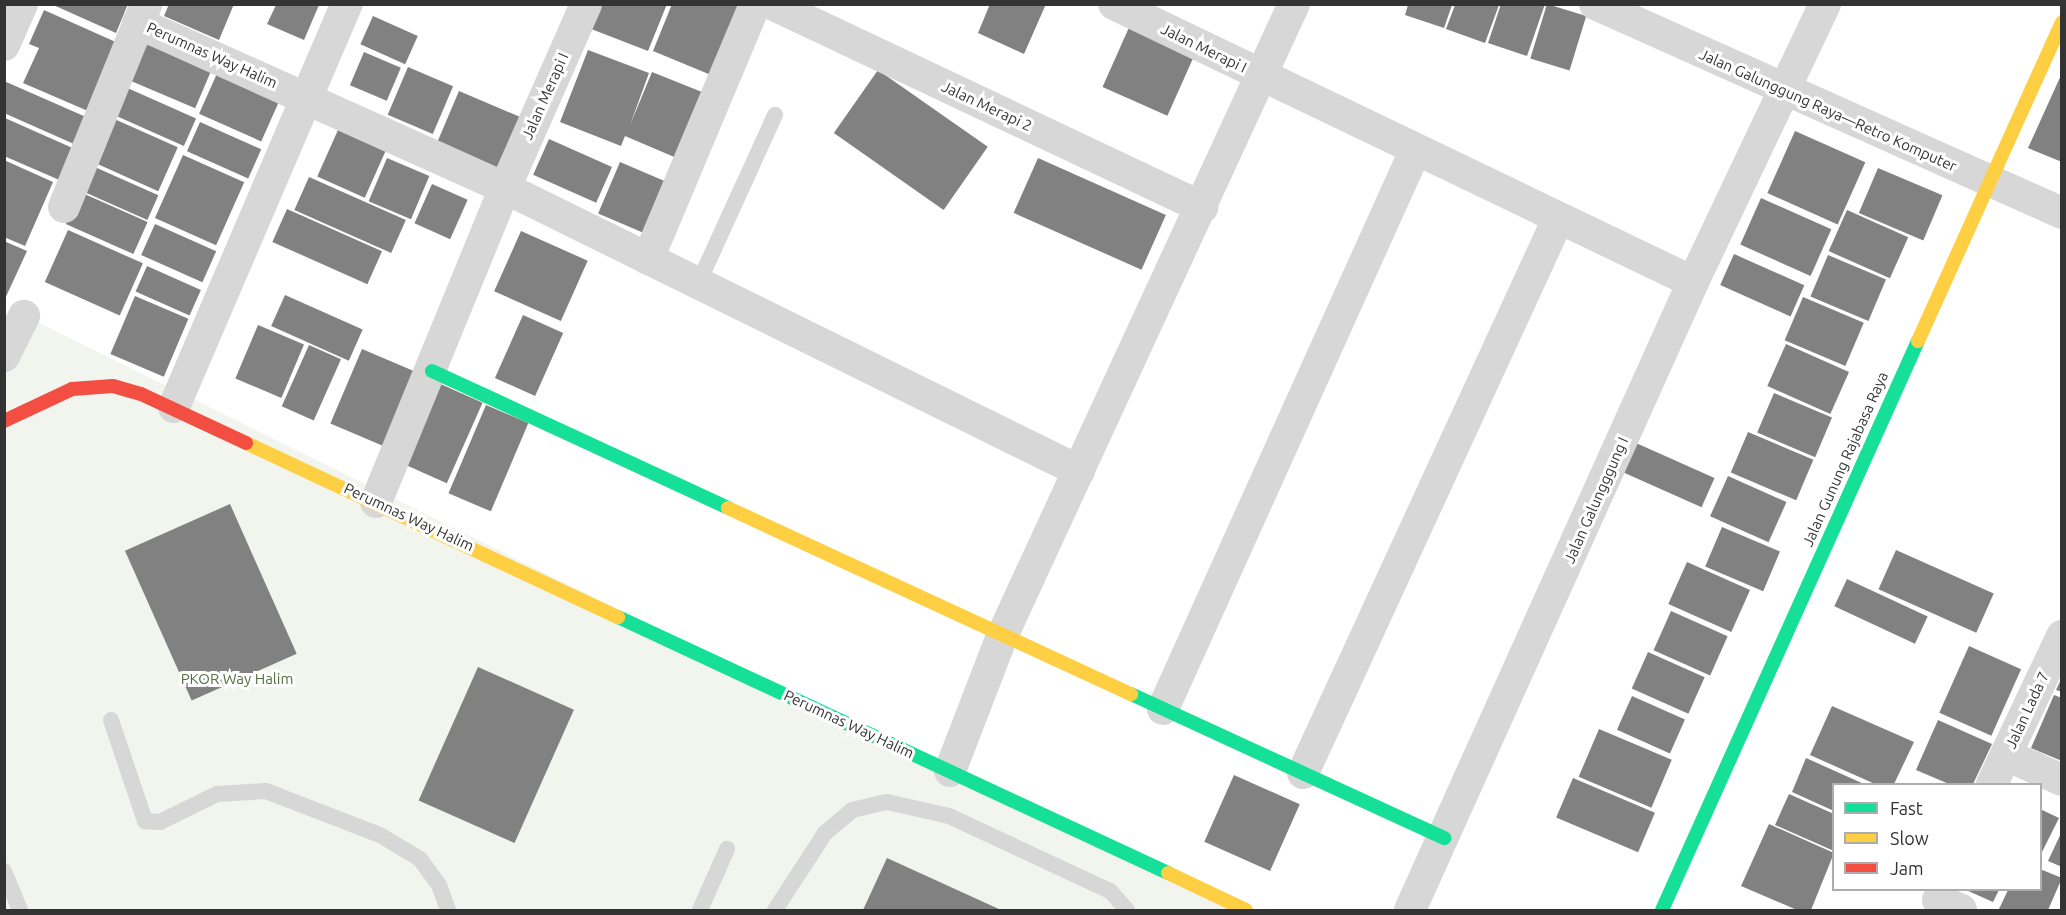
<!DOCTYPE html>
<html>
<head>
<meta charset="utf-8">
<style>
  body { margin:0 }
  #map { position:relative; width:2066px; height:915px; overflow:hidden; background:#fff; font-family:Ubuntu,sans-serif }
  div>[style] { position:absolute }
  .green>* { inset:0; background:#f1f5ed }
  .building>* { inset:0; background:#818181; transform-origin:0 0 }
  .lane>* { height:16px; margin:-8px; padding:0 8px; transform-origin:8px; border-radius:8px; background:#d7d7d7 }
  .street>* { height:32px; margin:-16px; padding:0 16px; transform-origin:16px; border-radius:16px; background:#d7d7d7 }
  .fast>* { height:14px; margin:-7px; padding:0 7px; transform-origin:7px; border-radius:7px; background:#16e098 }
  .slow>* { height:14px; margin:-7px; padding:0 7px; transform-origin:7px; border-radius:7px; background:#ffcf43 }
  .jam>* { height:14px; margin:-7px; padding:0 7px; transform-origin:7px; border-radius:7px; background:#f24e42 }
  span { translate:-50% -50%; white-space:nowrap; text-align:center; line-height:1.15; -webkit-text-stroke:6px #fff; paint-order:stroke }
  .street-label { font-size:15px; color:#333 }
  .park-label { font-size:15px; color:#56703f }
  .frame { position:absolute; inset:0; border:6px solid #333; pointer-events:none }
  .legend { position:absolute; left:1832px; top:783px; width:210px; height:108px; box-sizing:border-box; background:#fff; border:2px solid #adadad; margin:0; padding:8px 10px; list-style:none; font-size:18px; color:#333 }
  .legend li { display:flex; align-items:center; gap:12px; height:30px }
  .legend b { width:30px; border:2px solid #adadad }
</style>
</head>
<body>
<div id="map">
  <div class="green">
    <div style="clip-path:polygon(33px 320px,836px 717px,1253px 910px,5px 910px,4px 337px)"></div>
  </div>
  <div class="building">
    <div style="clip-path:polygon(51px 4px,128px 4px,116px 33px)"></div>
    <div style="clip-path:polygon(169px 4px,234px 4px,219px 40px,164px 16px)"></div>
    <div style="clip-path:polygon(595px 4px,667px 4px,648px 51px,586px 27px)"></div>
    <div style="clip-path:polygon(672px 4px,741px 4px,711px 75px,653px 51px)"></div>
    <div style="clip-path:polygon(990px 4px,1046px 4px,1024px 54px,978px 33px)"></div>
    <div style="clip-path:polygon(1501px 4px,1545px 4px,1527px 56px,1488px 43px)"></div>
    <div style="left:1547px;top:4px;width:41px;height:57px;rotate:17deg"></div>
    <div style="clip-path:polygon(276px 5px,319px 5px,304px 40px,267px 24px)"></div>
    <div style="clip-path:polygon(1408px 5px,1452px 5px,1444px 28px,1405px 15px)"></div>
    <div style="clip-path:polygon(1455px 5px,1499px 5px,1485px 43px,1446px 29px)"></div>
    <div style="clip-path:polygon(44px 10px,118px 43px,88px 111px,23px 83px,39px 48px,29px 44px)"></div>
    <div style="left:373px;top:16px;width:49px;height:31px;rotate:24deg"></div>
    <div style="left:1131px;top:23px;width:71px;height:70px;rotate:24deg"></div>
    <div style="left:139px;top:41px;width:78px;height:40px;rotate:23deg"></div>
    <div style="clip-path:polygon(588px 50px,649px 73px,630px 125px,652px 72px,707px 94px,679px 159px,625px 136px,621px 146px,560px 122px)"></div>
    <div style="left:364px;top:52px;width:40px;height:36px;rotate:23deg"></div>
    <div style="left:408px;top:67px;width:49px;height:52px;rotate:23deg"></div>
    <div style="left:219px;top:69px;width:68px;height:49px;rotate:24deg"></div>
    <div style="left:878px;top:70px;width:134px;height:77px;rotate:35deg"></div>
    <div style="clip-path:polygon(2062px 73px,2062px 162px,2028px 148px)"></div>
    <div style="clip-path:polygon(4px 81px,86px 117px,74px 144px,4px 113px)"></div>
    <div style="left:123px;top:86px;width:80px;height:30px;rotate:24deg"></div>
    <div style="left:459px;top:91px;width:71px;height:57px;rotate:23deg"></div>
    <div style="clip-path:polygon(5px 118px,77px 150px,64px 182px,4px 156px)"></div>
    <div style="left:112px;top:118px;width:72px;height:48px;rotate:24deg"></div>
    <div style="left:200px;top:122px;width:67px;height:32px;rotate:24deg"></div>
    <div style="left:338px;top:130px;width:52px;height:51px;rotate:24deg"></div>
    <div style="left:1795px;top:131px;width:77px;height:68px;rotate:24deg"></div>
    <div style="left:549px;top:139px;width:69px;height:39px;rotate:24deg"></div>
    <div style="left:183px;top:155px;width:67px;height:69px;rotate:24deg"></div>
    <div style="left:387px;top:158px;width:46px;height:47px;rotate:23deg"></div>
    <div style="left:1038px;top:158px;width:140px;height:60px;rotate:24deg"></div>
    <div style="clip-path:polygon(4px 160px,53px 182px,25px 246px,4px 237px)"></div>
    <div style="left:620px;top:162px;width:56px;height:56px;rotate:23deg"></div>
    <div style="left:88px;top:164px;width:77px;height:27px;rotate:24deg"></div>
    <div style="left:1878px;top:168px;width:70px;height:49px;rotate:23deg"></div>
    <div style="left:309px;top:177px;width:106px;height:36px;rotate:24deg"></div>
    <div style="left:432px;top:184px;width:39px;height:43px;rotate:24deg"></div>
    <div style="left:80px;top:192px;width:74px;height:35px;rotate:24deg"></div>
    <div style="left:1761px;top:198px;width:77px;height:51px;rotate:24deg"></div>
    <div style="left:287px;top:209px;width:104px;height:36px;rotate:24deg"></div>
    <div style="left:1847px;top:210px;width:67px;height:45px;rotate:24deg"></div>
    <div style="left:155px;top:224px;width:67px;height:34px;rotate:24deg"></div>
    <div style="left:68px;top:230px;width:82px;height:57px;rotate:24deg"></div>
    <div style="left:521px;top:231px;width:73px;height:66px;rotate:24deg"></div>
    <div style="clip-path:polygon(4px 241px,27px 251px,4px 301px)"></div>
    <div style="left:1734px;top:254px;width:77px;height:34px;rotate:24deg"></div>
    <div style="left:1828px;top:255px;width:63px;height:45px;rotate:23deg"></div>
    <div style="left:147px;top:266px;width:59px;height:28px;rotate:24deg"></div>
    <div style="left:285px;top:295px;width:85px;height:34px;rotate:24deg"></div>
    <div style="left:135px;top:296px;width:58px;height:63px;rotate:23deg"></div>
    <div style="left:1803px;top:297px;width:66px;height:47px;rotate:23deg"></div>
    <div style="left:523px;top:315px;width:44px;height:69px;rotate:24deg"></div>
    <div style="left:258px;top:325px;width:50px;height:58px;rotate:23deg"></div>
    <div style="left:1786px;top:344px;width:69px;height:46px;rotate:24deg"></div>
    <div style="left:309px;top:345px;width:35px;height:67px;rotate:24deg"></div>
    <div style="left:362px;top:349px;width:69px;height:81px;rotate:23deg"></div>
    <div style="left:436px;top:382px;width:51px;height:88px;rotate:24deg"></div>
    <div style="left:1774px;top:393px;width:63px;height:43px;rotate:23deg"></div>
    <div style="left:486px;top:405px;width:46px;height:96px;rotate:23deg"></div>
    <div style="left:1748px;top:432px;width:71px;height:44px;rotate:23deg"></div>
    <div style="left:1636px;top:443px;width:86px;height:32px;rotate:24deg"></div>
    <div style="left:1728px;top:476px;width:64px;height:44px;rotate:24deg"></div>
    <div style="left:230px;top:504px;width:164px;height:115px;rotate:66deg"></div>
    <div style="left:1722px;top:527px;width:63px;height:43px;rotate:23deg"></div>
    <div style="left:1896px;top:550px;width:107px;height:43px;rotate:24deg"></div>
    <div style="left:1687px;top:562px;width:69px;height:46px;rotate:24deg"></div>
    <div style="left:1847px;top:579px;width:89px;height:30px;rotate:25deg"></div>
    <div style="left:1671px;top:611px;width:62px;height:43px;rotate:24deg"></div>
    <div style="left:1969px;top:646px;width:57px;height:73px;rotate:24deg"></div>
    <div style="left:1648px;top:652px;width:62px;height:40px;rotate:24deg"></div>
    <div style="left:478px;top:667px;width:105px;height:146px;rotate:24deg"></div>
    <div style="clip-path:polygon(2062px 677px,2062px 692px,2056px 690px)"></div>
    <div style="clip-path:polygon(2054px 695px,2062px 698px,2062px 761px,2031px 748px)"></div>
    <div style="left:1632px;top:696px;width:58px;height:37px;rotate:24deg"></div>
    <div style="clip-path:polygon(1832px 706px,1914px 742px,1894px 784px,1875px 784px,1810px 755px)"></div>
    <div style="clip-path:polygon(1938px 720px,1992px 744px,1973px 784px,1949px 784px,1916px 770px)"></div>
    <div style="left:1599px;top:729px;width:79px;height:52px;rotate:23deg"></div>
    <div style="clip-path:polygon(1806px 758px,1864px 784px,1834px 784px,1834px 811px,1792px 792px)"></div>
    <div style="left:1234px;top:775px;width:72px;height:73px;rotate:24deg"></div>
    <div style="left:1573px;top:778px;width:89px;height:43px;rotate:23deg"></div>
    <div style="clip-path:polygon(1789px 794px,1834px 814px,1834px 851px,1775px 825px)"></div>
    <div style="clip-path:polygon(2040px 809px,2059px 818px,2040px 856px)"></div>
    <div style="clip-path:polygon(1769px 824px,1834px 853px,1811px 910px,1797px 910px,1741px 886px)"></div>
    <div style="clip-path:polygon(2062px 831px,2062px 867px,2048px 861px)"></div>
    <div style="clip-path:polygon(887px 858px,1001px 910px,863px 910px)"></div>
    <div style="clip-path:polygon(2040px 869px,2062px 878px,2048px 910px,1999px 909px,2008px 890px,2040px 890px)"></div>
    <div style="clip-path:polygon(1966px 890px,1999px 890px,1993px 902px)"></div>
  </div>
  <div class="lane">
    <div style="left:698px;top:284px;width:186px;rotate:-65.5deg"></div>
    <div style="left:111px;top:720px;width:107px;rotate:71.4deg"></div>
    <div style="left:145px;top:821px;width:15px;rotate:4deg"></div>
    <div style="left:160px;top:822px;width:64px;rotate:-26.2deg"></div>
    <div style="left:217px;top:794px;width:49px;rotate:-3.5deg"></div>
    <div style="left:266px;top:791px;width:122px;rotate:21.1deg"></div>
    <div style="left:380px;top:835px;width:47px;rotate:31deg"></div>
    <div style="left:420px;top:859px;width:32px;rotate:54deg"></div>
    <div style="left:439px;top:885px;width:27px;rotate:70deg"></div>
    <div style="left:4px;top:871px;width:42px;rotate:67.7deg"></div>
    <div style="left:700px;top:910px;width:67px;rotate:-66.1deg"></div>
    <div style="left:775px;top:910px;width:92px;rotate:-57deg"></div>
    <div style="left:825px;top:833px;width:35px;rotate:-40deg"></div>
    <div style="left:852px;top:810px;width:36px;rotate:-13deg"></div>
    <div style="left:887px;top:802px;width:64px;rotate:12.7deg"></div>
    <div style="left:949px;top:816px;width:178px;rotate:25deg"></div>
    <div style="left:1110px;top:891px;width:25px;rotate:48deg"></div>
  </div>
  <div class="street">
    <div style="left:772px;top:4px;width:476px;rotate:25.3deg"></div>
    <div style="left:1114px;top:4px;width:642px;rotate:25.65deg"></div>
    <div style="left:1595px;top:4px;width:512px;rotate:24.11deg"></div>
    <div style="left:138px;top:23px;width:402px;rotate:24.2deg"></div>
    <div style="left:505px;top:188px;width:640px;rotate:26.24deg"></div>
    <div style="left:4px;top:45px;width:45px;rotate:-66.3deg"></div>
    <div style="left:64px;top:207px;width:218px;rotate:-67.9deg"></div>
    <div style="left:648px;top:259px;width:277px;rotate:-67.2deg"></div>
    <div style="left:4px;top:356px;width:45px;rotate:-63.4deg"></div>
    <div style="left:174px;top:407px;width:439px;rotate:-66.8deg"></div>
    <div style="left:376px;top:502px;width:339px;rotate:-67.7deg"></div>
    <div style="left:505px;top:188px;width:201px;rotate:-66.2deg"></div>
    <div style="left:1163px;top:709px;width:614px;rotate:-65.69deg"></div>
    <div style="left:2006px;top:755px;width:61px;rotate:24.1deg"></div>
    <div style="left:950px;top:771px;width:147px;rotate:-68.9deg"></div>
    <div style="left:1003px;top:634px;width:694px;rotate:-65.21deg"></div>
    <div style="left:1303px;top:773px;width:610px;rotate:-65.28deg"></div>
    <div style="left:1992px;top:784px;width:164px;rotate:-64.7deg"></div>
    <div style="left:1938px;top:900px;width:25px;rotate:23deg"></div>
    <div style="left:1410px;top:910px;width:689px;rotate:-65.74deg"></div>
    <div style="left:1693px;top:282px;width:308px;rotate:-64.6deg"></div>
  </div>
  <div class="fast">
    <div style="left:432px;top:371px;width:326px;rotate:24.8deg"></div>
    <div style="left:618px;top:617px;width:607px;rotate:24.96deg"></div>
    <div style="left:1131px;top:694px;width:345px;rotate:24.7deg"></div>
    <div style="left:1662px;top:910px;width:624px;rotate:-65.78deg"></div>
  </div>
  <div class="slow">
    <div style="left:1918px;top:341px;width:350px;rotate:-65.7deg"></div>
    <div style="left:246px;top:443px;width:411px;rotate:25.1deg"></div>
    <div style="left:728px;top:508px;width:444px;rotate:24.8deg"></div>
    <div style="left:1168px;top:873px;width:86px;rotate:25.4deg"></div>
  </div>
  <div class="jam">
    <div style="left:4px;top:421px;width:75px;rotate:-25.2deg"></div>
    <div style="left:72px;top:389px;width:41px;rotate:-4.2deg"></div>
    <div style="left:113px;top:386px;width:29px;rotate:16deg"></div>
    <div style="left:141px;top:394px;width:116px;rotate:25deg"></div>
  </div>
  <div class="street-label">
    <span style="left:1204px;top:48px;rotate:26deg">Jalan Merapi I</span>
    <span style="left:212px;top:55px;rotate:24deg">Perumnas Way Halim</span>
    <span style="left:545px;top:96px;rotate:-66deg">Jalan Merapi I</span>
    <span style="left:987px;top:106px;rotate:25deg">Jalan Merapi 2</span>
    <span style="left:1828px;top:110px;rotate:24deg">Jalan Galunggung Raya—Retro Komputer</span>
    <span style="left:1845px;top:459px;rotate:-66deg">Jalan Gunung Rajabasa Raya</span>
    <span style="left:1596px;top:500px;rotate:-66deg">Jalan Galungggung I</span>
    <span style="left:409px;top:517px;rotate:25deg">Perumnas Way Halim</span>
    <span style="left:2027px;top:710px;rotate:-65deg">Jalan Lada 7</span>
    <span style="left:849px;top:724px;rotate:25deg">Perumnas Way Halim</span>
  </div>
  <div class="park-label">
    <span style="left:237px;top:679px">PKOR Way Halim</span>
  </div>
  <div class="frame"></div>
  <ul class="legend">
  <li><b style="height:8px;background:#16e098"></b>Fast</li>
  <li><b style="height:8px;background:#ffcf43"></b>Slow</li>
  <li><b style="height:8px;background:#f24e42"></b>Jam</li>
  </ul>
</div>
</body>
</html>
